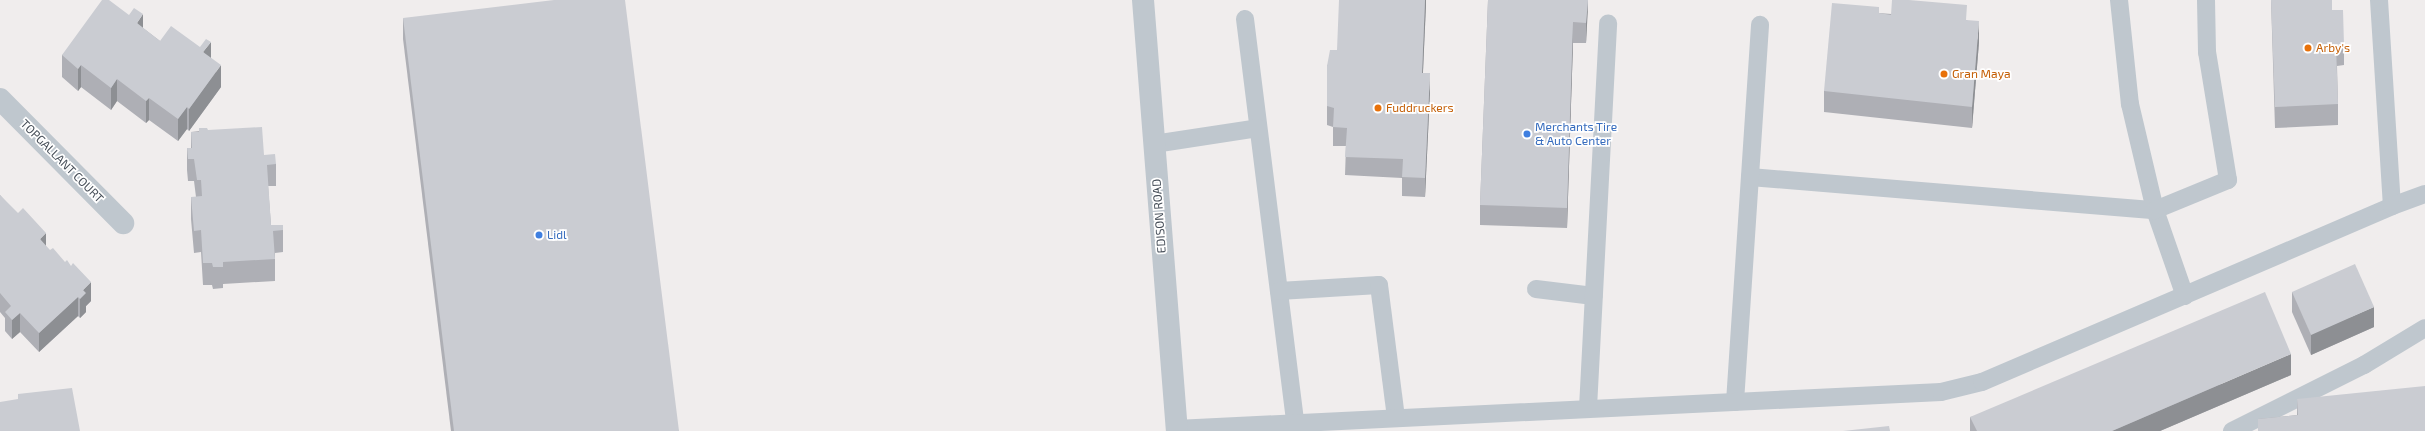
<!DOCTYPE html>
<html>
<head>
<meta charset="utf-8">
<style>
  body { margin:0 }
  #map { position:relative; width:2425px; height:431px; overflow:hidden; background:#f0eded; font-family:"Exo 2",sans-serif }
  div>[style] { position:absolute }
  .lane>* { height:18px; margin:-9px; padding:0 9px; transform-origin:9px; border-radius:9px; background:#bfc7ce }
  .street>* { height:22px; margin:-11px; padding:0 11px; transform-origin:11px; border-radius:11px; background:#bfc7ce }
  .wall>* { inset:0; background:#aeafb5 }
  .shaded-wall>* { inset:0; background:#8d8f93 }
  .building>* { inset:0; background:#caccd2; transform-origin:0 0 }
  .dots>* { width:11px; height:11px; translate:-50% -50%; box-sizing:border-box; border:2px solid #fff; border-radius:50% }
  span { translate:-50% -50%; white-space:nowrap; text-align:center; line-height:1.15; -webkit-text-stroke:3.5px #fff; paint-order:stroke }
  .food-label { font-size:12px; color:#c56008 }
  .left { translate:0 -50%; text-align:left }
  .shop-label { font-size:12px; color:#366cbe }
  .street-label { font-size:12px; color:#474f59 }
</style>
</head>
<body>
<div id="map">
  <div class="lane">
    <div style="left:2119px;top:0;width:105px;rotate:84deg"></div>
    <div style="left:2130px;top:104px;width:109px;rotate:76.7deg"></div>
    <div style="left:2155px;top:210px;width:91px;rotate:70.8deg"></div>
    <div style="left:2379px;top:0;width:206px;rotate:86.4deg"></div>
    <div style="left:1245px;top:19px;width:406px;rotate:82.9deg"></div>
    <div style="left:1154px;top:144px;width:105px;rotate:-8.7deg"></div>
    <div style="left:1750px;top:177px;width:406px;rotate:4.7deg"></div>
    <div style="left:2155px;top:210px;width:79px;rotate:-22.3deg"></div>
    <div style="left:2228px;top:180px;width:130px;rotate:-99.3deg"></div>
    <div style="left:2207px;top:52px;width:52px;rotate:-91.1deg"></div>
    <div style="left:1536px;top:289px;width:58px;rotate:6.9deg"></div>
    <div style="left:1279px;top:291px;width:100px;rotate:-3.4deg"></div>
    <div style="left:1379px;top:285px;width:133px;rotate:82.7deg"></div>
    <div style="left:1735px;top:402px;width:378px;rotate:-86.2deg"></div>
    <div style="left:1588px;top:408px;width:385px;rotate:-87deg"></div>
    <div style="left:1176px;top:429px;width:766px;rotate:-2.77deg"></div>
    <div style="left:1941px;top:392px;width:42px;rotate:-13.7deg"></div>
    <div style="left:1982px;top:382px;width:446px;rotate:-23.2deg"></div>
    <div style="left:2392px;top:206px;width:35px;rotate:-20deg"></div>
    <div style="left:2232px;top:431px;width:148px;rotate:-26.6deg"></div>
    <div style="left:2364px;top:365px;width:71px;rotate:-31.2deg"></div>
  </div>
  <div class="street">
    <div style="left:1143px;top:0;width:432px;rotate:85.5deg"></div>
    <div style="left:0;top:99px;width:175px;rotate:45.2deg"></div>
  </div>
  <div class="wall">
    <div style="clip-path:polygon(1426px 0,1423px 73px,1430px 92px,1425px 197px,1402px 196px,1402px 178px,1345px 175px,1346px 146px,1333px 146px,1333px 127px,1327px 125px,1327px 66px,1337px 50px)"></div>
    <div style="clip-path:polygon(1488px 0,1588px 0,1586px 43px,1573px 43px,1567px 228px,1480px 225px,1480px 205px)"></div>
    <div style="clip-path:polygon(2271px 0,2332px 0,2332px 10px,2344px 45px,2344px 65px,2337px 66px,2338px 104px,2338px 125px,2275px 128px)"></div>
    <div style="clip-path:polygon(1879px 13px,1967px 20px,1979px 42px,1972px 128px,1824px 112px,1824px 91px)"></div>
    <div style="clip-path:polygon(403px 18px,679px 431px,451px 431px,403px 39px)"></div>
    <div style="clip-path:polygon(143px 28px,160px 41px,211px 58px,221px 87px,189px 131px,187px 129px,178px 141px,149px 120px,146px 123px,117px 101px,111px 110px,81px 87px,78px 91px,62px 77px,62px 55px)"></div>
    <div style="clip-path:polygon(208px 130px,264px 155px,276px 164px,276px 186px,268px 186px,271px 225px,283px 230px,283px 252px,275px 253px,275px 281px,223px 284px,223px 288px,213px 289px,212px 285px,203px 285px,201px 252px,194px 253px,191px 219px,191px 197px,196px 197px,194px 181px,188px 181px,187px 170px,187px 148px,191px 148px,191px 132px)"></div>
    <div style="clip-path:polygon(0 195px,46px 247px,91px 301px,86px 306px,86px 312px,80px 318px,78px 316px,39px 352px,20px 332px,12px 339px,5px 331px,5px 318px,0 312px)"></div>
    <div style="clip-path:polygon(2292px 292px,2374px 327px,2311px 355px,2292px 312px)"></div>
    <div style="clip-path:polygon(2291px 375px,2160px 431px,1970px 431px,1970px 417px)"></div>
    <div style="clip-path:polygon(2297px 399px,2425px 431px,2258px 431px,2258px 419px,2297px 415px)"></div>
  </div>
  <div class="shaded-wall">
    <div style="clip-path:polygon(1425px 0,1426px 0,1426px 6px,1422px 92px,1422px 73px)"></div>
    <div style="clip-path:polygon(1588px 0,1588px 7px,1586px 43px,1586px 23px)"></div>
    <div style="clip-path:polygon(143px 14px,143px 36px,137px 23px)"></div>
    <div style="clip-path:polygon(1979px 21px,1979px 42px,1972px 128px,1972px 107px)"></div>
    <div style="clip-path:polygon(1573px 22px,1573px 43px,1567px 228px,1567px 208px)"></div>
    <div style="clip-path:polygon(211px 42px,211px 64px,203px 52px)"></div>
    <div style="clip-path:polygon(81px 65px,81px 87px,78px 91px,78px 69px)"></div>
    <div style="clip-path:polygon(221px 65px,221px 87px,189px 131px,189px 109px)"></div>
    <div style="clip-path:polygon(1430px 73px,1430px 92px,1425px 197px,1425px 178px)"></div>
    <div style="clip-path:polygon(117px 79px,117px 101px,111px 110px,111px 88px)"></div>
    <div style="clip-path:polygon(149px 98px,149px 120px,146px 123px,146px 101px)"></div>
    <div style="clip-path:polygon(187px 107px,187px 129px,178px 141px,178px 119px)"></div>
    <div style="clip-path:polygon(46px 233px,46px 252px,40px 239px)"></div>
    <div style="clip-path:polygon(91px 282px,91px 301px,86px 306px,86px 312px,80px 318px,80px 299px,83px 290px)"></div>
    <div style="clip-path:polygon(78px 297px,78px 316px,39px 352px,39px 333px)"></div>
    <div style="clip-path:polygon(2374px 307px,2374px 327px,2311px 355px,2311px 334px)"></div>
    <div style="clip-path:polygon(20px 313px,20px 332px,12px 339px,12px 320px)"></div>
    <div style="clip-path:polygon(2291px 354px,2291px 375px,2160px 431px,2112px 431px)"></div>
  </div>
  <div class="building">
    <div style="clip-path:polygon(102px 0,109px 0,129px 15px,134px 8px,143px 14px,137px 23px,160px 41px,171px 26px,200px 47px,206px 39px,211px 42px,203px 52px,221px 65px,189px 109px,187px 107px,178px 119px,149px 98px,146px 101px,117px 79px,111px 88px,81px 65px,78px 69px,62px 55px)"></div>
    <div style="clip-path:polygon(554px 0,625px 0,679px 431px,454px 431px,403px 18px)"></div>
    <div style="clip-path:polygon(1339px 0,1425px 0,1422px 73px,1430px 73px,1425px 178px,1402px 177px,1403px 159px,1345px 157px,1347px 128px,1333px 127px,1334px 108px,1327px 106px,1327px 66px,1330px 50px,1337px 50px)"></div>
    <div style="clip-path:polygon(1488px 0,1588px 0,1586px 23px,1573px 22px,1567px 208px,1480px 205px)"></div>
    <div style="clip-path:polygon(1892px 0,1909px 0,1967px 5px,1966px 20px,1979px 21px,1972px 107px,1824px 91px,1832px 3px,1879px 7px,1879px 13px,1891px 15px)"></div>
    <div style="clip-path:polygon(2271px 0,2332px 0,2332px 10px,2343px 10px,2344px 45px,2336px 45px,2338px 104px,2275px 107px)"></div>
    <div style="clip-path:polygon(262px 127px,264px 155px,275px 154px,276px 164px,267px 165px,271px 225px,283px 225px,283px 230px,273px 231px,275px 259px,223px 262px,223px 267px,213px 267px,212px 263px,203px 263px,201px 230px,194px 231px,191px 197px,202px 196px,201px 180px,197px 180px,194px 159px,188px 159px,187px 148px,192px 148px,191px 132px,199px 132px,199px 128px,207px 128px,208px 130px)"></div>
    <div style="clip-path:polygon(0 195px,18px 213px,23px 208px,46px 233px,40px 239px,50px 250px,53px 248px,65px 262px,67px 260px,71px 266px,73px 263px,91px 282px,83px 290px,86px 293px,80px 299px,78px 297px,39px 333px,20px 313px,12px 320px,5px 312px,11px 306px,0 293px)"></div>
    <div style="left:2355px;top:264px;width:47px;height:69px;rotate:66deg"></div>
    <div style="clip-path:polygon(2265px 292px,2291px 354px,2112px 431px,1977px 431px,1970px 417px)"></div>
    <div style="clip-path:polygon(2425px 386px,2425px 431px,2258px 431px,2258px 419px,2298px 415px,2297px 399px)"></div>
    <div style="clip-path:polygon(72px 388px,80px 431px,0 431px,0 402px,18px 399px,18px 394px)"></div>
    <div style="clip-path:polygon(1889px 426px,1890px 431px,1843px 431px)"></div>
  </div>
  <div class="dots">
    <div style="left:2308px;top:48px;background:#e8710a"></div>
    <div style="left:1944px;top:74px;background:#e8710a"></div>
    <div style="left:1378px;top:108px;background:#e8710a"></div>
    <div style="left:1527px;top:134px;background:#3f7fe0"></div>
    <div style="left:539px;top:235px;background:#3f7fe0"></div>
  </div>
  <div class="food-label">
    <span class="left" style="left:2316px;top:48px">Arby's</span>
    <span class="left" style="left:1952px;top:74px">Gran Maya</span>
    <span class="left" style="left:1386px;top:108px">Fuddruckers</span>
  </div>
  <div class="shop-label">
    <span class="left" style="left:1535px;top:134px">Merchants Tire<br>&amp; Auto Center</span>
    <span class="left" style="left:547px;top:235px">Lidl</span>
  </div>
  <div class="street-label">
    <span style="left:62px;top:161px;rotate:45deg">TOPGALLANT COURT</span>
    <span style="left:1159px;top:216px;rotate:-94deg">EDISON ROAD</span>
  </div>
</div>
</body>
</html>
